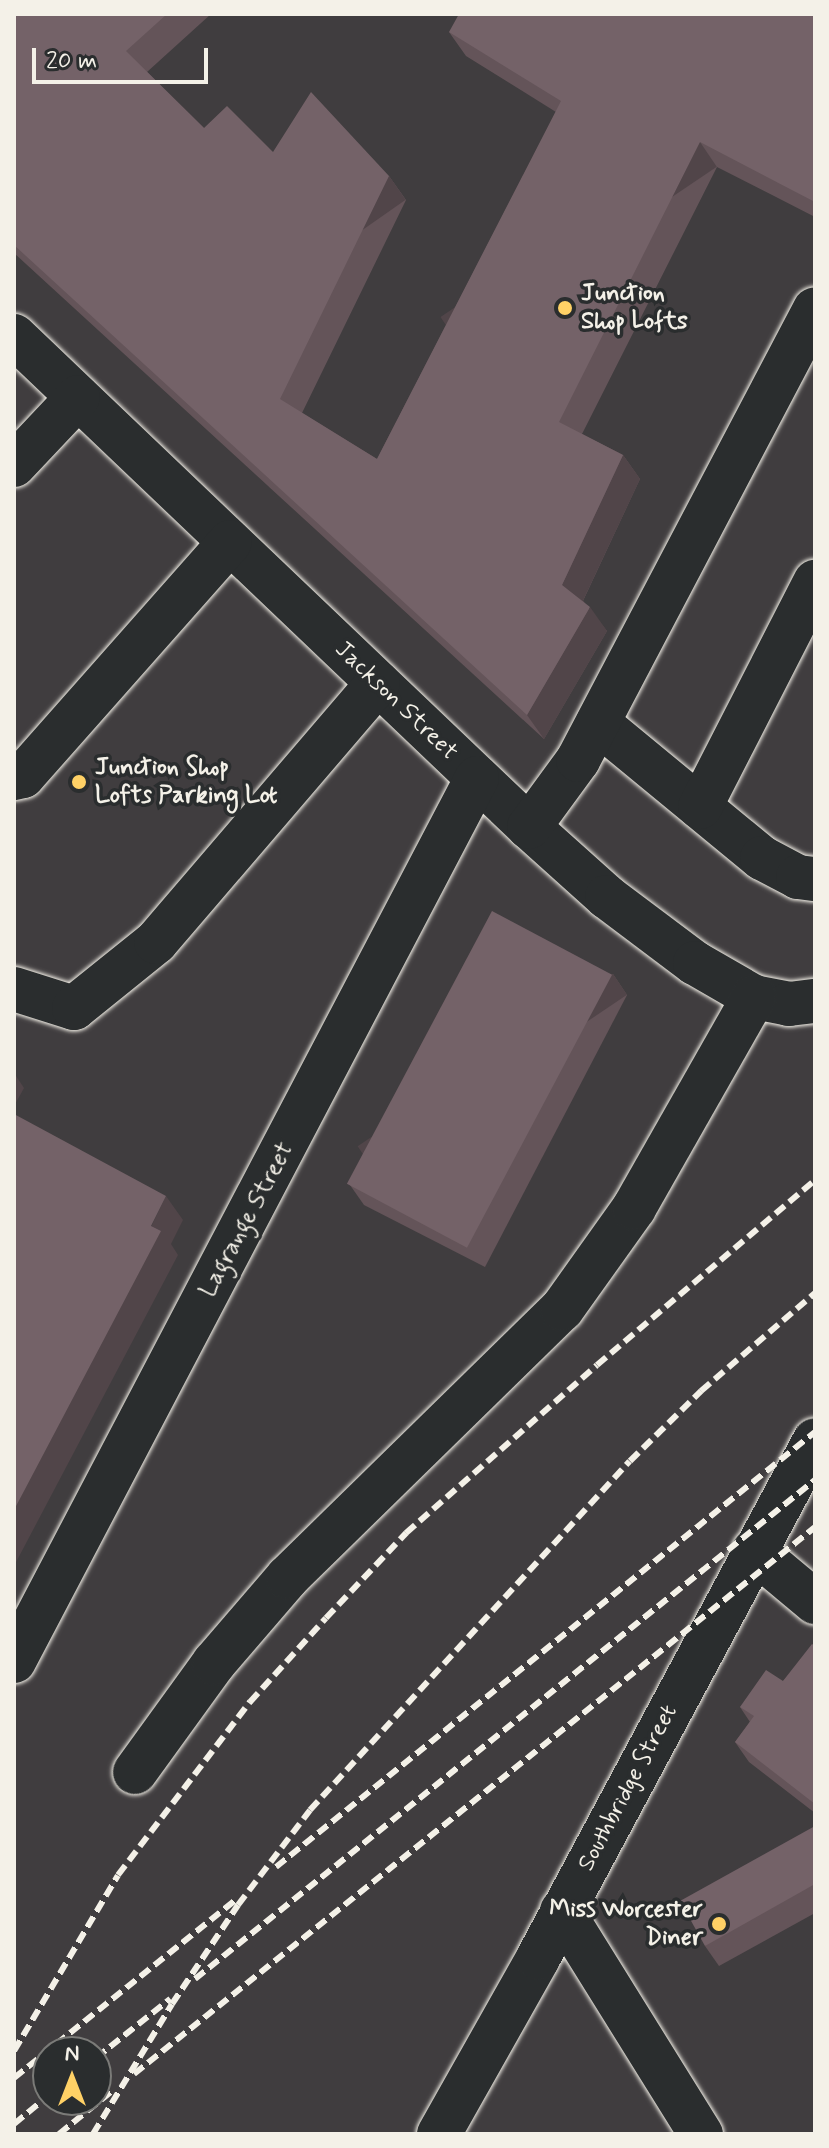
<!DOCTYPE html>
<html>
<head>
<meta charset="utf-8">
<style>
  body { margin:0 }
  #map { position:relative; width:829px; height:2148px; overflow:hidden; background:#403d3f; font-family:Mynerve,sans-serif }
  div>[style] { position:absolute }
  .roads { filter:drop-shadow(0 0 2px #f4f1e8) drop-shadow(0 0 2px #f4f1e8) }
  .minor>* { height:44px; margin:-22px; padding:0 22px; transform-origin:22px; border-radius:22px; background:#2a2d2e }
  .major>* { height:44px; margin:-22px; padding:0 22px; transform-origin:22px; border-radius:22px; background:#2a2d2e }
  .rail>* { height:6px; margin-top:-3px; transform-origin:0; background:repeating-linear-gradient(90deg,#f4f1e8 0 12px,transparent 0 18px) }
  .wall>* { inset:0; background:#645459 }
  .shaded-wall>* { inset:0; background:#514549; transform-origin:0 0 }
  .building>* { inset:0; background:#746268; transform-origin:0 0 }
  .dots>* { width:22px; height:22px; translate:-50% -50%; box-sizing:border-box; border:4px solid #2a2d2e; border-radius:50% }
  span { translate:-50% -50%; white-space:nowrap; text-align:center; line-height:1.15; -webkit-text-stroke:7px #2a2d2e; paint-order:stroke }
  .poi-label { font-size:24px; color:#f4f1e8; font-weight:700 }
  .left { translate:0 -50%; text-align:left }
  .right { translate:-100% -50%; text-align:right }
  .street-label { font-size:24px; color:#f4f1e8 }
  .frame { position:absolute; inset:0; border:16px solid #f4f1e8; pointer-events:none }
  .north { position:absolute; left:32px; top:2036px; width:80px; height:80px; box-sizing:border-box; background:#2a2d2e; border:2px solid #7b7b78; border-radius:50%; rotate:0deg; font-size:22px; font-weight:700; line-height:32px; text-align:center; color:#f4f1e8 }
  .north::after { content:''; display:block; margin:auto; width:28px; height:36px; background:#ffd166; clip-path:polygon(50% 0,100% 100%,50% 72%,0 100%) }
  .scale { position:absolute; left:32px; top:48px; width:176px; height:36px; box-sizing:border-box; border:4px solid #f4f1e8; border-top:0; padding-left:10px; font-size:24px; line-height:28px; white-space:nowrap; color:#f4f1e8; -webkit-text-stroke:6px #2a2d2e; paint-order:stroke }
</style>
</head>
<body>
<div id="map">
  <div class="roads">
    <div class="minor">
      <div style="left:14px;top:336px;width:712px;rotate:43.63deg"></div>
      <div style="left:529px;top:827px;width:105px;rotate:41.9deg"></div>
      <div style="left:607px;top:897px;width:110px;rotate:36.9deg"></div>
      <div style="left:695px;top:963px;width:68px;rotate:30deg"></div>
      <div style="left:754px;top:997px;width:36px;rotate:11deg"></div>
      <div style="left:789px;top:1004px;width:26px;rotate:-7deg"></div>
      <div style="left:14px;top:465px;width:93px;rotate:-46.7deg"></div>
      <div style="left:598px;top:723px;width:212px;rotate:39.5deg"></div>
      <div style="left:762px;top:858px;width:41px;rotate:27.8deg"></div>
      <div style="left:798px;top:877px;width:17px;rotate:7deg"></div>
      <div style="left:14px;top:778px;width:9px;rotate:-13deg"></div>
      <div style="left:23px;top:776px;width:312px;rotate:-48.5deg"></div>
      <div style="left:700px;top:807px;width:253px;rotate:-62.9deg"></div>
      <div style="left:529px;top:827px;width:83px;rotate:-53.8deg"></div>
      <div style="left:578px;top:760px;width:509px;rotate:-62.28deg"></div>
      <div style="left:14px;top:989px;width:63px;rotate:17.6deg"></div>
      <div style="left:74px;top:1008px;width:105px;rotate:-38.8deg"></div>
      <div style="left:156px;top:942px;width:341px;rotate:-49.4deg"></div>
      <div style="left:754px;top:1551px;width:80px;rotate:39.9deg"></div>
      <div style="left:14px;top:1661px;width:997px;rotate:-62.33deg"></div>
      <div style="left:135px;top:1772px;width:135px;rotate:-54.1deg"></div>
      <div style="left:214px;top:1663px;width:113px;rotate:-49.3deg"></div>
      <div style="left:288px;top:1577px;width:383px;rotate:-44.4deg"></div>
      <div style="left:562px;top:1309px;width:124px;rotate:-54.5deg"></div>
      <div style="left:634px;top:1208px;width:243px;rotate:-60.4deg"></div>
    </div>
    <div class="major">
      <div style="left:562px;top:1911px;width:263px;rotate:58.1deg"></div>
      <div style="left:439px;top:2134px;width:202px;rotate:-60.6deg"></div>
      <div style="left:538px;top:1958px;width:587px;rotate:-61.86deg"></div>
    </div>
  </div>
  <div class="rail">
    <div style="left:276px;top:1867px;width:693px;rotate:-38.91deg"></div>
    <div style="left:195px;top:1979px;width:796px;rotate:-38.83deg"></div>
    <div style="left:14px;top:2051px;width:204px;rotate:-59.4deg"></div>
    <div style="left:118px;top:1875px;width:218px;rotate:-52.7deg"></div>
    <div style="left:250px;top:1702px;width:113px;rotate:-47.9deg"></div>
    <div style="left:326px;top:1618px;width:117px;rotate:-46.7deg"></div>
    <div style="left:406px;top:1533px;width:254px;rotate:-41.3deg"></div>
    <div style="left:597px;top:1365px;width:286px;rotate:-40.3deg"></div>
    <div style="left:96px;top:2058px;width:95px;rotate:-38.6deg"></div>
    <div style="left:134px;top:2074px;width:873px;rotate:-38.77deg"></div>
    <div style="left:14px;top:2078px;width:284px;rotate:-38.8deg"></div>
    <div style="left:14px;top:2124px;width:44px;rotate:-39.5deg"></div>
    <div style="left:59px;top:2134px;width:68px;rotate:-39.1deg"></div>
    <div style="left:93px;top:2134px;width:152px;rotate:-58.7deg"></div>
    <div style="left:172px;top:2004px;width:119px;rotate:-56.3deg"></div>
    <div style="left:238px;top:1905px;width:119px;rotate:-52.8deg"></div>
    <div style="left:310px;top:1810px;width:473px;rotate:-47.5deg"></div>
    <div style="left:630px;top:1461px;width:100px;rotate:-44.6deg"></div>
    <div style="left:701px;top:1391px;width:150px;rotate:-40.7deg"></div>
  </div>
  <div class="wall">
    <div style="clip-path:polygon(14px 14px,211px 14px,147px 72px,204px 128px,273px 152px,389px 176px,406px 200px,302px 413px,377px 459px,556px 112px,466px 56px,449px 32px,815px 14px,815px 217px,717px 167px,582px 434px,623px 455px,640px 479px,583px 601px,607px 631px,544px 739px,14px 253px)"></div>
    <div style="clip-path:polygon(613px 974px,627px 995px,485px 1267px,364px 1205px,350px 1185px)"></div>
    <div style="clip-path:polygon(815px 1646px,815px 1813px,749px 1762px,735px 1742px,750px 1722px,740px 1707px,783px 1681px)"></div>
    <div style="clip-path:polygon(815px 1826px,815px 1913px,719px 1966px,705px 1946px)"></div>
  </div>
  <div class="shaded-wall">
    <div style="left:700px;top:142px;width:30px;height:313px;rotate:56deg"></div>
    <div style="left:389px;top:176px;width:29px;height:248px;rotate:55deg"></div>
    <div style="clip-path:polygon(623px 455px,640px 479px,579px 609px,562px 585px)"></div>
    <div style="clip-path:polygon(590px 607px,607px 631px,544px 739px,527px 715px)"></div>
    <div style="left:613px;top:974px;width:25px;height:308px;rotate:56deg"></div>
    <div style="clip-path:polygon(14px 1073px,24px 1088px,14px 1106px)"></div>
    <div style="clip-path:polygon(166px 1196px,183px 1220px,171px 1244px,178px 1255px,14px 1566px,14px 1510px)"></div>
  </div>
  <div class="building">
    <div style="clip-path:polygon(14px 14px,167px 14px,126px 51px,204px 128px,227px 106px,273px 152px,311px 92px,389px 176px,280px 399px,377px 459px,561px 101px,449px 32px,459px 14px,815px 14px,815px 202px,700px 142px,559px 422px,623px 455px,562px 585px,590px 607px,527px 715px,14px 245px)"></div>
    <div style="left:492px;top:911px;width:136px;height:309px;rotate:28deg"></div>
    <div style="clip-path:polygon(14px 1114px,166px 1196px,151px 1226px,161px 1231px,14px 1510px)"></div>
    <div style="clip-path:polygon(812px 1644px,815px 1646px,815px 1804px,735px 1742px,754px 1716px,740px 1707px,766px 1670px,783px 1681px)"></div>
    <div style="clip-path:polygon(815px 1826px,815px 1884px,705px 1946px,680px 1901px)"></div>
  </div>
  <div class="dots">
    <div style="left:565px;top:308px;background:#ffd166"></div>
    <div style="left:79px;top:782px;background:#ffd166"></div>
    <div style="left:719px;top:1924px;background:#ffd166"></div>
  </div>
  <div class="poi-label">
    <span class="left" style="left:581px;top:308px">Junction<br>Shop Lofts</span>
    <span class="left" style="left:95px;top:782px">Junction Shop<br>Lofts Parking Lot</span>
    <span class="right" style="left:703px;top:1924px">Miss Worcester<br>Diner</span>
  </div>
  <div class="street-label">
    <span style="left:396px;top:701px;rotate:44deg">Jackson Street</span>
    <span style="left:247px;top:1220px;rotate:-62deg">Lagrange Street</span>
    <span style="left:628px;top:1788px;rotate:-62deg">Southbridge Street</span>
  </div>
  <div class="frame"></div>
  <div class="north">N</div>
  <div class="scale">20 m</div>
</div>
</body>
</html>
